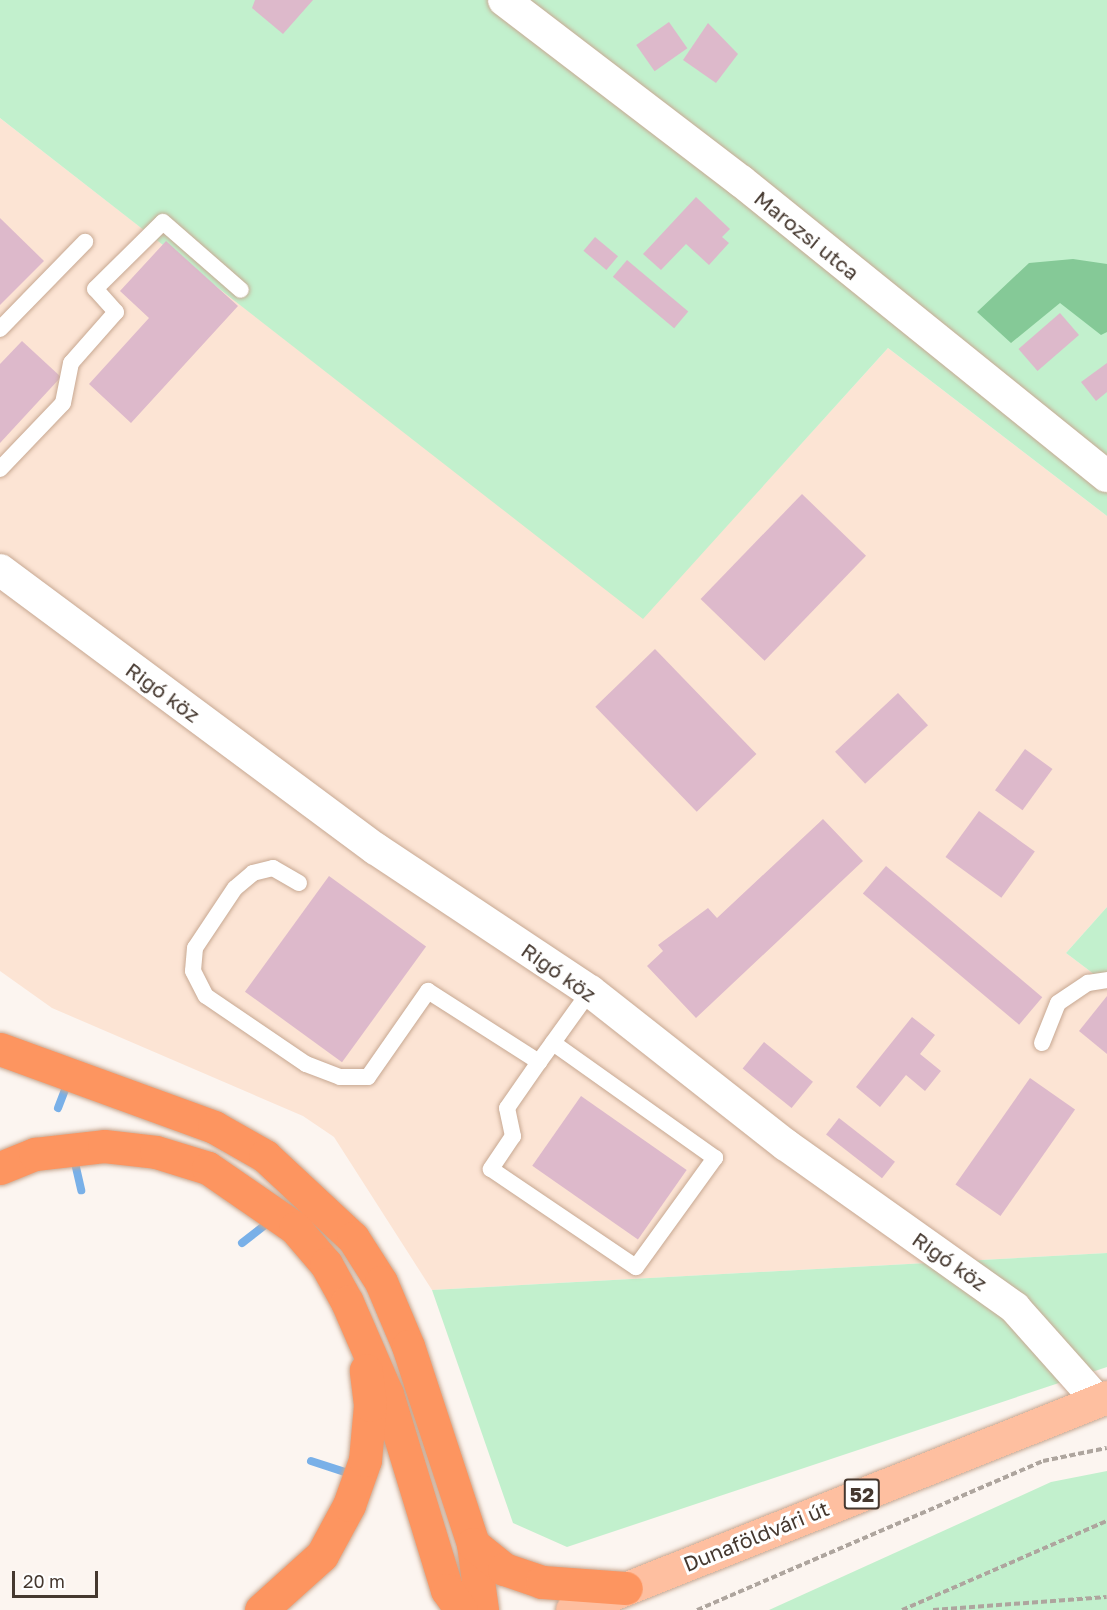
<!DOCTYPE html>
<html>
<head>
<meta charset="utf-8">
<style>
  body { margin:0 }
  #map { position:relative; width:1107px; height:1610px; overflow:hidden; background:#fcf5f0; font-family:"Golos Text",sans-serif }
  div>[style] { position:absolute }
  .built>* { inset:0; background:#fce4d4 }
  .green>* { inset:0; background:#c2f0cd }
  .forest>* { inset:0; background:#85c997 }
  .stream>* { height:8px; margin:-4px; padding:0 4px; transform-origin:4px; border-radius:4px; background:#79b0e8 }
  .building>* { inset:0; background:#ddb9cb; transform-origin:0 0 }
  .path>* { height:4px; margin-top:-2px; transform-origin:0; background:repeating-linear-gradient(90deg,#aea59e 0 6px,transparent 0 9px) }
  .roads { filter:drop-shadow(0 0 2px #c7a892) drop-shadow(0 0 2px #c7a892) }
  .service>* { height:16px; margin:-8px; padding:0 8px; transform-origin:8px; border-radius:8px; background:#fff }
  .minor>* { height:32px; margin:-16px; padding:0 16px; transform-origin:16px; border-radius:16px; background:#fff }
  .primary>* { height:33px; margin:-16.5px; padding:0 16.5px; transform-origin:16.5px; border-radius:16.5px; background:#febfa0 }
  .motorway>* { height:33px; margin:-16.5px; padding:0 16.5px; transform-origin:16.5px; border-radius:16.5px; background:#fd9560 }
  span { translate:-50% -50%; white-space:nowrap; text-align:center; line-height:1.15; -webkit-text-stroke:6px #fff; paint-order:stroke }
  .shield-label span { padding:2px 4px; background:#fff; border:2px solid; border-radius:4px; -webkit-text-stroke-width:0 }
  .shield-label { font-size:20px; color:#45382f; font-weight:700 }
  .street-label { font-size:21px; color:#45382f }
  .scale { position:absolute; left:12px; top:1571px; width:86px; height:27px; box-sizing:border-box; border:3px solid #45382f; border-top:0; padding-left:8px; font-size:18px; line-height:21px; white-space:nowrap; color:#45382f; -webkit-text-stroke:4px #fff; paint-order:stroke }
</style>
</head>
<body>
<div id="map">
  <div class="built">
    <div style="clip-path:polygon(0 118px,643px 618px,888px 348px,1107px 516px,1107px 907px,1066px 953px,1107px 984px,1107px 1253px,432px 1290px,334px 1137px,303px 1116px,52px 1008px,0 971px)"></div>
  </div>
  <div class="green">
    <div style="clip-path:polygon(0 0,1107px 0,1107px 516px,888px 348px,643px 619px,0 118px)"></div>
    <div style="clip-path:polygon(1107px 907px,1107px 984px,1066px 953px)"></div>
    <div style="clip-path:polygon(1107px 1253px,1107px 1367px,567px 1547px,513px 1523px,432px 1290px)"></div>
    <div style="clip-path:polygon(1107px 1471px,1107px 1610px,769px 1610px,1051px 1482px)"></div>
  </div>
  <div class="forest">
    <div style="clip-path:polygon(1073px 259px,1107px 264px,1107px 332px,1101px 335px,1060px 303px,1011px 343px,977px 312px,1029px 263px)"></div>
  </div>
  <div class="stream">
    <div style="left:58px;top:1108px;width:26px;rotate:-69deg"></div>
    <div style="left:75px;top:1163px;width:28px;rotate:77deg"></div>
    <div style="left:242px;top:1243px;width:36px;rotate:-38deg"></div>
    <div style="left:311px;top:1461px;width:36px;rotate:18deg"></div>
  </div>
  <div class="building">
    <div style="clip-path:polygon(255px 0,313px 0,283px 34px,252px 8px)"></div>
    <div style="left:669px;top:22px;width:32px;height:40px;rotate:55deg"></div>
    <div style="clip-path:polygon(708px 23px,738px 54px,716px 83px,683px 60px)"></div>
    <div style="clip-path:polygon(696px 197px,730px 229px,722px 237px,729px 243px,709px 265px,686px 244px,661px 270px,643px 254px)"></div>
    <div style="clip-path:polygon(0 218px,44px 261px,0 305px)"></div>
    <div style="left:595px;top:237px;width:30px;height:18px;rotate:40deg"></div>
    <div style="clip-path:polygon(166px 241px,238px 306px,131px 423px,89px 384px,149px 318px,120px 291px)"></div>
    <div style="left:627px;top:260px;width:80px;height:22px;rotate:40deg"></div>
    <div style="left:1060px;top:313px;width:29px;height:55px;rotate:49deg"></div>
    <div style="clip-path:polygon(22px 341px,61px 377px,0 443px,0 364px)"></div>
    <div style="clip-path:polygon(1107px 363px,1107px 392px,1096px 401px,1081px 382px)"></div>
    <div style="left:802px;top:494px;width:89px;height:146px;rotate:44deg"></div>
    <div style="left:655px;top:649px;width:146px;height:83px;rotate:46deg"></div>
    <div style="left:898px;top:693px;width:44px;height:86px;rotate:47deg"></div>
    <div style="left:1025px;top:749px;width:34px;height:51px;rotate:36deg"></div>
    <div style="left:979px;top:811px;width:69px;height:57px;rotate:36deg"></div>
    <div style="clip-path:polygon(823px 819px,863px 861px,696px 1018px,647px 966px,663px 951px,658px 945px,708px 908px,717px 918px)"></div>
    <div style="left:886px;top:866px;width:204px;height:36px;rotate:40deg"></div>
    <div style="left:329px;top:876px;width:120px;height:143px;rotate:36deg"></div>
    <div style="clip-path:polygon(1107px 996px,1107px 1054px,1079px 1031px)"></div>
    <div style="clip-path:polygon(912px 1017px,935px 1035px,920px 1054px,941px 1071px,925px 1091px,906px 1075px,880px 1107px,856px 1087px)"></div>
    <div style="left:764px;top:1042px;width:63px;height:34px;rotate:39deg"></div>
    <div style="left:1030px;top:1078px;width:55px;height:130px;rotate:35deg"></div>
    <div style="left:581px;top:1096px;width:129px;height:85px;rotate:35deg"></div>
    <div style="left:839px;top:1118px;width:71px;height:21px;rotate:38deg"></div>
  </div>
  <div class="path">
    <div style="left:697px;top:1610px;width:377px;rotate:-23.3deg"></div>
    <div style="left:1043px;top:1461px;width:65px;rotate:-11.5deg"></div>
    <div style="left:902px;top:1610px;width:223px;rotate:-23.5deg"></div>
    <div style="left:933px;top:1610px;width:174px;rotate:-4.3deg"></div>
  </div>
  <div class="roads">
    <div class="service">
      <div style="left:0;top:329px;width:122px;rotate:-45.7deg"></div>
      <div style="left:0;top:469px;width:91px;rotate:-46.3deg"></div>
      <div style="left:63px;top:403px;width:41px;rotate:-78.7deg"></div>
      <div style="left:71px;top:363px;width:68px;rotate:-48.6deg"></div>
      <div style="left:116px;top:312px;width:31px;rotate:-132deg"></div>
      <div style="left:95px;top:289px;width:95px;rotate:-44.6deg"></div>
      <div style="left:163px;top:222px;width:103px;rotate:41.1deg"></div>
      <div style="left:299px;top:883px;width:30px;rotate:-150deg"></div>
      <div style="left:273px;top:868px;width:21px;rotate:166deg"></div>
      <div style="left:253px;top:873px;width:23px;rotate:140deg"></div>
      <div style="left:235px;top:888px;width:72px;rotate:123.7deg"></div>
      <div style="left:195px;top:948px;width:23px;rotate:95deg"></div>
      <div style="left:193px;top:971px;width:28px;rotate:63deg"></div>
      <div style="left:206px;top:996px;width:121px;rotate:34.2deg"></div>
      <div style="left:306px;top:1064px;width:36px;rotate:21deg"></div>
      <div style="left:340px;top:1077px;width:28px"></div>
      <div style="left:368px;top:1077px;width:105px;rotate:-55.1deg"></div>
      <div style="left:428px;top:991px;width:132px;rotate:32.6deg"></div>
      <div style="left:539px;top:1062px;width:87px;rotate:-54.3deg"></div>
      <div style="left:1042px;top:1043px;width:43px;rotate:-68.2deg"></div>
      <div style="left:1058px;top:1003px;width:36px;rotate:-34deg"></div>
      <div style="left:1088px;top:983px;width:19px;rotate:-9deg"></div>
      <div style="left:539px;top:1062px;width:56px;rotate:124.8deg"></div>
      <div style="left:507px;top:1108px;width:29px;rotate:78deg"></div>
      <div style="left:513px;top:1136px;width:40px;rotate:124deg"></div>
      <div style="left:491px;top:1169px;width:175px;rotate:34.1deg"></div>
      <div style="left:636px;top:1267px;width:135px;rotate:-54.1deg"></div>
      <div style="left:715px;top:1158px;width:199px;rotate:-144.6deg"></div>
    </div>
    <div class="minor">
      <div style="left:504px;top:0;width:298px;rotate:37.4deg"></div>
      <div style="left:741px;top:181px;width:470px;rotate:38.9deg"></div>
      <div style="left:0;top:570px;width:468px;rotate:36.6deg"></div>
      <div style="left:376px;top:849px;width:257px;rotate:33.6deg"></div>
      <div style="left:590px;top:991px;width:249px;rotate:38.2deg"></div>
      <div style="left:786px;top:1145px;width:281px;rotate:35.4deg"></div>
      <div style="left:1015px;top:1308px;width:123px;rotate:48.3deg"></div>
    </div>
    <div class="primary">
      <div style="left:572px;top:1610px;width:576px;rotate:-21.71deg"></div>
    </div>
    <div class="motorway">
      <div style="left:0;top:1049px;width:228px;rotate:20deg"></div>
      <div style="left:214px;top:1127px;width:59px;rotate:29.6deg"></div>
      <div style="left:265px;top:1156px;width:120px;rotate:43deg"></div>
      <div style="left:353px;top:1238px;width:52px;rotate:57.5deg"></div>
      <div style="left:381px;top:1282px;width:69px;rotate:67.1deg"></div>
      <div style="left:408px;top:1346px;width:208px;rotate:71.8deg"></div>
      <div style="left:473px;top:1544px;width:67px;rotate:82.2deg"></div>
      <div style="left:0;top:1168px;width:38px;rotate:-22deg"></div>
      <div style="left:35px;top:1154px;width:69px;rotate:-6.6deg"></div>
      <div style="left:104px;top:1146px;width:52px;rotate:6.6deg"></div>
      <div style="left:156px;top:1152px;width:54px;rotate:17.1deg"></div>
      <div style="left:208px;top:1168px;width:106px;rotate:34.6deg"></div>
      <div style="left:295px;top:1228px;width:48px;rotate:49.3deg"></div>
      <div style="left:326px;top:1264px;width:43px;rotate:61.1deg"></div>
      <div style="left:347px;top:1302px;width:100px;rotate:66.5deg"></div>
      <div style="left:387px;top:1394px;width:205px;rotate:73deg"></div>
      <div style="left:447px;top:1590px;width:24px;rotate:55deg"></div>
      <div style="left:473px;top:1544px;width:40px;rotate:39deg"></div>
      <div style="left:504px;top:1569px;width:40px;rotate:18.9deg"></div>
      <div style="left:542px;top:1582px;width:84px;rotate:4.1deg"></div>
      <div style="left:261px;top:1610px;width:82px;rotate:-42deg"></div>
      <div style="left:322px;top:1555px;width:57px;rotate:-61.6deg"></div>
      <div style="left:349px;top:1505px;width:48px;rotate:-70.4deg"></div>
      <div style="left:365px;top:1460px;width:55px;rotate:-84.8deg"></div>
      <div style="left:370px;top:1405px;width:35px;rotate:-97deg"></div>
    </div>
  </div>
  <div class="shield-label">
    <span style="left:862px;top:1494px">52</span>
  </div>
  <div class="street-label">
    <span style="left:807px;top:235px;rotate:39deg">Marozsi utca</span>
    <span style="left:163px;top:692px;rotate:36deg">Rigó köz</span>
    <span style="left:559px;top:972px;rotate:35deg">Rigó köz</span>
    <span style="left:950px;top:1261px;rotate:35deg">Rigó köz</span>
    <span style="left:756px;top:1536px;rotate:-22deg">Dunaföldvári út</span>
  </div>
  <div class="scale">20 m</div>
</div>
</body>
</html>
